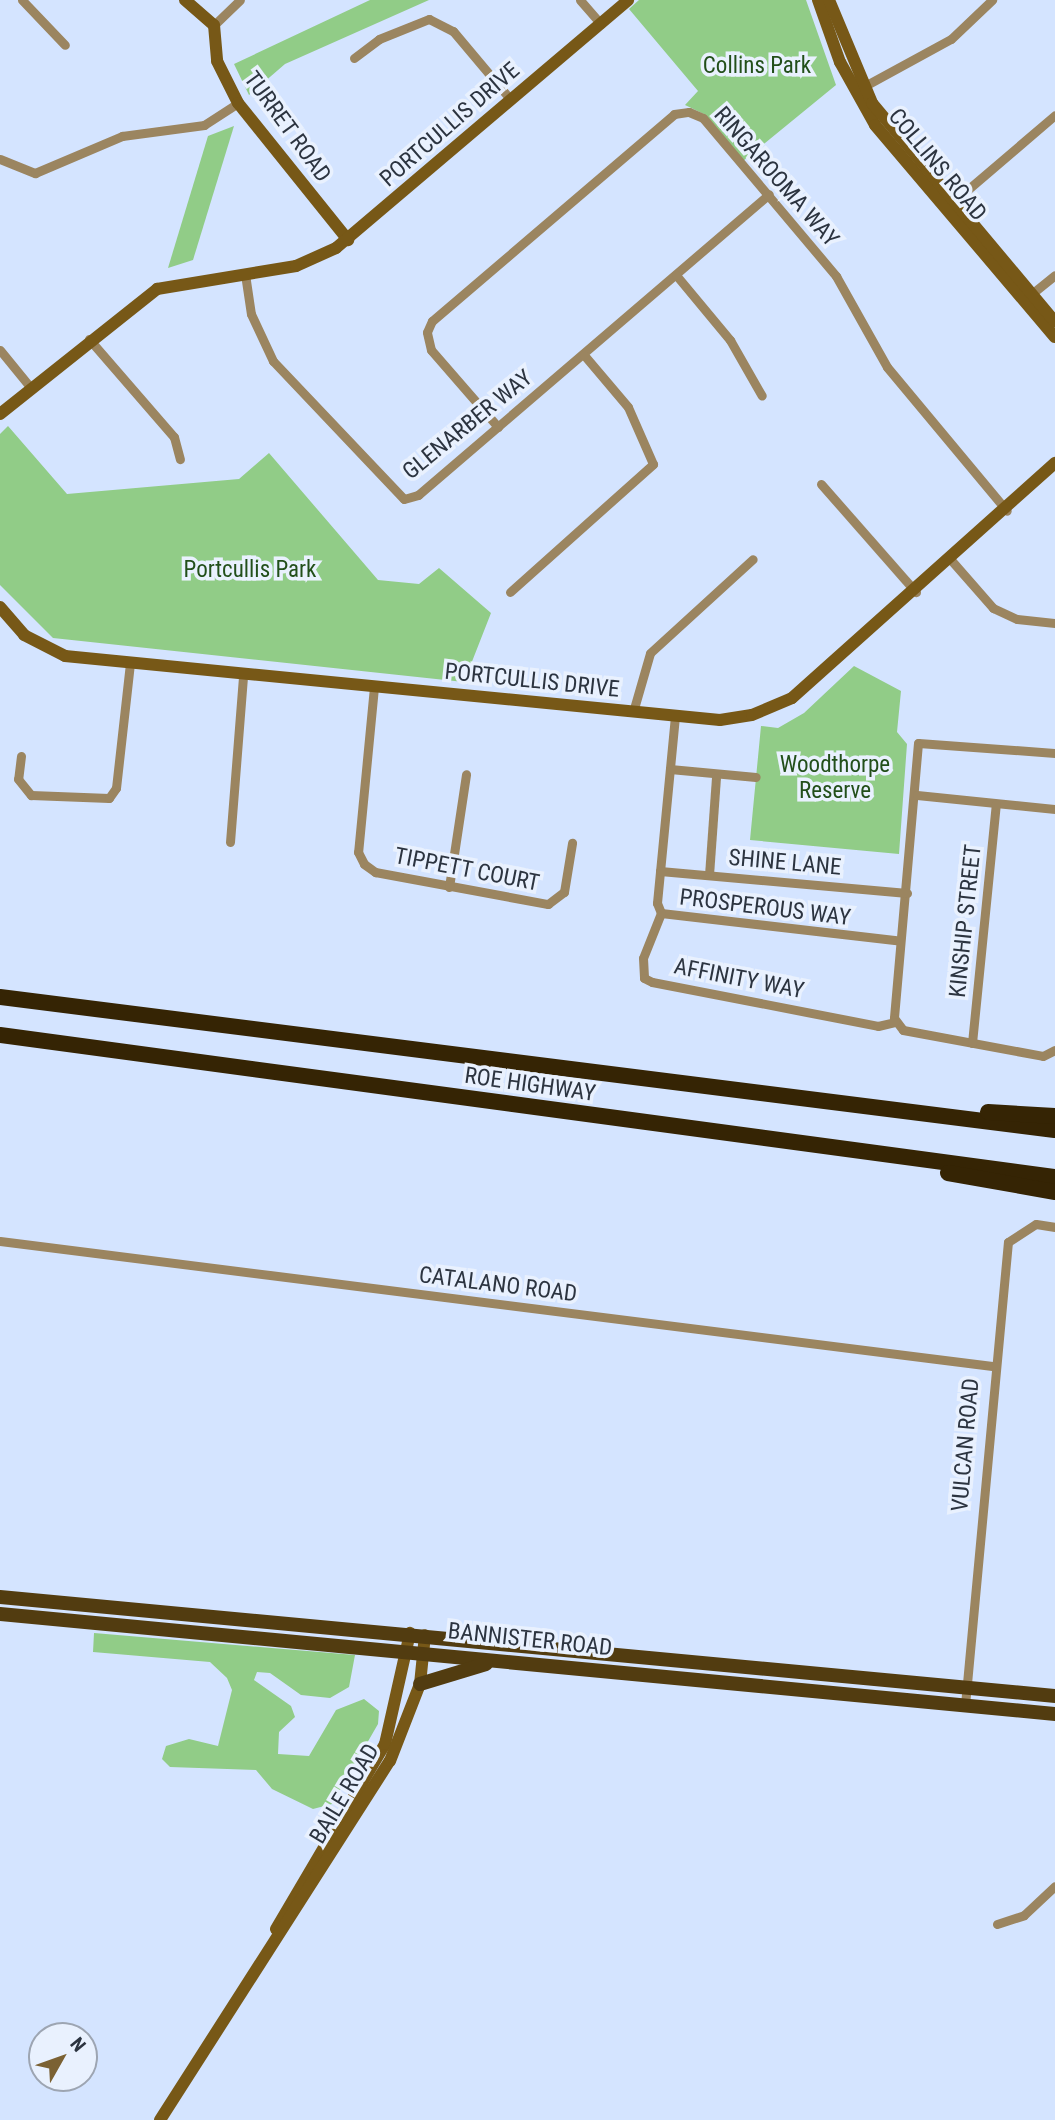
<!DOCTYPE html>
<html>
<head>
<meta charset="utf-8">
<style>
  body { margin:0 }
  #map { position:relative; width:1055px; height:2120px; overflow:hidden; background:#d4e4ff; font-family:"Roboto Condensed",sans-serif }
  div>[style] { position:absolute }
  .green>* { inset:0; background:#91cc87 }
  .street>* { height:9px; margin:-4.5px; padding:0 4.5px; transform-origin:4.5px; border-radius:4.5px; background:#9b8560 }
  .secondary>* { height:12px; margin:-6px; padding:0 6px; transform-origin:6px; border-radius:6px; background:#775817 }
  .primary>* { height:14px; margin:-7px; padding:0 7px; transform-origin:7px; border-radius:7px; background:#523c10 }
  .highway>* { height:16px; margin:-8px; padding:0 8px; transform-origin:8px; border-radius:8px; background:#352404 }
  span { translate:-50% -50%; white-space:nowrap; text-align:center; line-height:1.15; -webkit-text-stroke:7px #e9f1fe; paint-order:stroke }
  .park-label { font-size:23px; color:#224f1a }
  .street-label { font-size:23px; color:#2c3440 }
  .north { position:absolute; left:28px; top:2022px; width:70px; height:70px; box-sizing:border-box; background:#e9f1fe; border:2px solid #9da5b2; border-radius:50%; rotate:50deg; font-size:19px; font-weight:700; line-height:28px; text-align:center; color:#2c3440 }
  .north::after { content:''; display:block; margin:auto; width:24px; height:32px; background:#7b6133; clip-path:polygon(50% 0,100% 100%,50% 72%,0 100%) }
</style>
</head>
<body>
<div id="map">
  <div class="green">
    <div style="clip-path:polygon(370px 0,429px 0,285px 64px,249px 95px,234px 64px)"></div>
    <div style="clip-path:polygon(639px 0,806px 0,836px 85px,743px 161px,706px 115px,685px 105px,698px 91px,629px 9px)"></div>
    <div style="clip-path:polygon(234px 126px,193px 260px,168px 268px,208px 136px)"></div>
    <div style="clip-path:polygon(8px 426px,67px 494px,239px 479px,269px 453px,378px 580px,419px 584px,439px 568px,491px 613px,464px 682px,53px 638px,0 585px,0 434px)"></div>
    <div style="clip-path:polygon(854px 666px,901px 691px,897px 732px,907px 744px,899px 854px,750px 840px,761px 726px,778px 728px,804px 713px)"></div>
    <div style="clip-path:polygon(94px 1633px,355px 1655px,349px 1687px,330px 1698px,301px 1695px,270px 1673px,257px 1672px,254px 1680px,291px 1706px,295px 1717px,279px 1732px,278px 1754px,309px 1756px,336px 1710px,364px 1699px,379px 1711px,378px 1724px,332px 1804px,313px 1809px,272px 1789px,256px 1770px,170px 1767px,162px 1759px,166px 1746px,189px 1739px,218px 1746px,232px 1690px,227px 1678px,210px 1662px,93px 1652px)"></div>
  </div>
  <div class="street">
    <div style="left:22px;top:0;width:62px;rotate:46.3deg"></div>
    <div style="left:580px;top:0;width:32px;rotate:49deg"></div>
    <div style="left:214px;top:25px;width:36px;rotate:-44deg"></div>
    <div style="left:354px;top:58px;width:31px;rotate:-37deg"></div>
    <div style="left:379px;top:39px;width:54px;rotate:-21.8deg"></div>
    <div style="left:429px;top:19px;width:27px;rotate:27deg"></div>
    <div style="left:453px;top:31px;width:90px;rotate:50deg"></div>
    <div style="left:861px;top:88px;width:102px;rotate:-28.6deg"></div>
    <div style="left:951px;top:39px;width:57px;rotate:-43.6deg"></div>
    <div style="left:0;top:159px;width:38px;rotate:22deg"></div>
    <div style="left:35px;top:173px;width:95px;rotate:-23deg"></div>
    <div style="left:122px;top:136px;width:83px;rotate:-7.6deg"></div>
    <div style="left:204px;top:125px;width:40px;rotate:-32.9deg"></div>
    <div style="left:952px;top:203px;width:135px;rotate:-40.5deg"></div>
    <div style="left:245px;top:274px;width:40px;rotate:81.5deg"></div>
    <div style="left:251px;top:314px;width:52px;rotate:64.9deg"></div>
    <div style="left:273px;top:361px;width:190px;rotate:46.5deg"></div>
    <div style="left:404px;top:499px;width:15px;rotate:-16deg"></div>
    <div style="left:418px;top:495px;width:462px;rotate:-40.6deg"></div>
    <div style="left:676px;top:275px;width:85px;rotate:50.3deg"></div>
    <div style="left:730px;top:340px;width:64px;rotate:60.3deg"></div>
    <div style="left:1029px;top:296px;width:33px;rotate:-39deg"></div>
    <div style="left:89px;top:339px;width:130px;rotate:49.1deg"></div>
    <div style="left:174px;top:437px;width:23px;rotate:75deg"></div>
    <div style="left:0;top:350px;width:49px;rotate:50.8deg"></div>
    <div style="left:498px;top:427px;width:102px;rotate:-131deg"></div>
    <div style="left:431px;top:350px;width:18px;rotate:-103deg"></div>
    <div style="left:427px;top:332px;width:12px;rotate:-66deg"></div>
    <div style="left:432px;top:321px;width:318px;rotate:-40.5deg"></div>
    <div style="left:674px;top:114px;width:15px;rotate:-8deg"></div>
    <div style="left:689px;top:112px;width:15px;rotate:23deg"></div>
    <div style="left:703px;top:118px;width:207px;rotate:49.9deg"></div>
    <div style="left:836px;top:276px;width:104px;rotate:60.7deg"></div>
    <div style="left:887px;top:367px;width:187px;rotate:50.2deg"></div>
    <div style="left:821px;top:484px;width:144px;rotate:48.7deg"></div>
    <div style="left:951px;top:560px;width:64px;rotate:48.8deg"></div>
    <div style="left:993px;top:608px;width:26px;rotate:25deg"></div>
    <div style="left:1017px;top:619px;width:38px;rotate:6deg"></div>
    <div style="left:510px;top:592px;width:192px;rotate:-41.8deg"></div>
    <div style="left:653px;top:464px;width:62px;rotate:-113.7deg"></div>
    <div style="left:628px;top:407px;width:68px;rotate:-130.2deg"></div>
    <div style="left:374px;top:687px;width:166px;rotate:95.5deg"></div>
    <div style="left:358px;top:852px;width:13px;rotate:63deg"></div>
    <div style="left:364px;top:864px;width:14px;rotate:36deg"></div>
    <div style="left:375px;top:872px;width:176px;rotate:10.5deg"></div>
    <div style="left:548px;top:904px;width:20px;rotate:-37deg"></div>
    <div style="left:564px;top:892px;width:50px;rotate:-80.7deg"></div>
    <div style="left:633px;top:712px;width:61px;rotate:-73.9deg"></div>
    <div style="left:650px;top:653px;width:139px;rotate:-42.4deg"></div>
    <div style="left:675px;top:716px;width:188px;rotate:95.5deg"></div>
    <div style="left:657px;top:903px;width:11px;rotate:68deg"></div>
    <div style="left:661px;top:913px;width:237px;rotate:6.6deg"></div>
    <div style="left:1055px;top:753px;width:137px;rotate:-175.8deg"></div>
    <div style="left:918px;top:743px;width:276px;rotate:95deg"></div>
    <div style="left:894px;top:1018px;width:15px;rotate:53deg"></div>
    <div style="left:903px;top:1030px;width:142px;rotate:10.5deg"></div>
    <div style="left:1043px;top:1056px;width:13px;rotate:-27deg"></div>
    <div style="left:21px;top:756px;width:23px;rotate:97deg"></div>
    <div style="left:18px;top:779px;width:21px;rotate:51deg"></div>
    <div style="left:31px;top:795px;width:78px;rotate:2.2deg"></div>
    <div style="left:109px;top:798px;width:12px;rotate:-55deg"></div>
    <div style="left:116px;top:788px;width:126px;rotate:-83.6deg"></div>
    <div style="left:670px;top:769px;width:86px;rotate:5.3deg"></div>
    <div style="left:917px;top:795px;width:139px;rotate:5.8deg"></div>
    <div style="left:230px;top:842px;width:168px;rotate:-85.5deg"></div>
    <div style="left:660px;top:871px;width:248px;rotate:5.1deg"></div>
    <div style="left:709px;top:875px;width:97px;rotate:-85.9deg"></div>
    <div style="left:449px;top:887px;width:114px;rotate:-81.4deg"></div>
    <div style="left:661px;top:913px;width:48px;rotate:111.8deg"></div>
    <div style="left:643px;top:958px;width:20px;rotate:87deg"></div>
    <div style="left:644px;top:978px;width:9px;rotate:27deg"></div>
    <div style="left:652px;top:982px;width:230px;rotate:11deg"></div>
    <div style="left:878px;top:1026px;width:17px;rotate:-13deg"></div>
    <div style="left:972px;top:1043px;width:240px;rotate:-84.3deg"></div>
    <div style="left:0;top:1241px;width:1000px;rotate:7.18deg"></div>
    <div style="left:965px;top:1705px;width:465px;rotate:-84.7deg"></div>
    <div style="left:1008px;top:1242px;width:33px;rotate:-33deg"></div>
    <div style="left:1036px;top:1224px;width:19px;rotate:9deg"></div>
    <div style="left:997px;top:1924px;width:28px;rotate:-18deg"></div>
    <div style="left:1024px;top:1915px;width:42px;rotate:-43.1deg"></div>
  </div>
  <div class="secondary">
    <div style="left:185px;top:0;width:38px;rotate:41deg"></div>
    <div style="left:214px;top:25px;width:36px;rotate:85deg"></div>
    <div style="left:217px;top:61px;width:47px;rotate:63.4deg"></div>
    <div style="left:238px;top:103px;width:176px;rotate:51.2deg"></div>
    <div style="left:818px;top:0;width:66px;rotate:70.5deg"></div>
    <div style="left:840px;top:62px;width:72px;rotate:60.9deg"></div>
    <div style="left:875px;top:125px;width:278px;rotate:49.7deg"></div>
    <div style="left:829px;top:0;width:112px;rotate:67.3deg"></div>
    <div style="left:872px;top:103px;width:285px;rotate:50.1deg"></div>
    <div style="left:0;top:414px;width:201px;rotate:-38.5deg"></div>
    <div style="left:157px;top:289px;width:141px;rotate:-9.4deg"></div>
    <div style="left:296px;top:266px;width:44px;rotate:-24.2deg"></div>
    <div style="left:336px;top:248px;width:383px;rotate:-40.3deg"></div>
    <div style="left:0;top:607px;width:37px;rotate:49deg"></div>
    <div style="left:24px;top:635px;width:46px;rotate:27.1deg"></div>
    <div style="left:65px;top:656px;width:658px;rotate:5.58deg"></div>
    <div style="left:720px;top:720px;width:32px;rotate:-9deg"></div>
    <div style="left:752px;top:715px;width:43px;rotate:-23deg"></div>
    <div style="left:792px;top:698px;width:353px;rotate:-41.8deg"></div>
    <div style="left:276px;top:1929px;width:215px;rotate:-59.5deg"></div>
    <div style="left:385px;top:1744px;width:114px;rotate:-77.3deg"></div>
    <div style="left:160px;top:2120px;width:426px;rotate:-57.4deg"></div>
    <div style="left:390px;top:1761px;width:83px;rotate:-68.7deg"></div>
    <div style="left:420px;top:1684px;width:49px;rotate:-84.2deg"></div>
  </div>
  <div class="primary">
    <div style="left:0;top:1597px;width:1060px;rotate:5.36deg"></div>
    <div style="left:0;top:1614px;width:1060px;rotate:5.41deg"></div>
    <div style="left:420px;top:1684px;width:69px;rotate:-16.9deg"></div>
  </div>
  <div class="highway">
    <div style="left:0;top:997px;width:1063px;rotate:7.19deg"></div>
    <div style="left:0;top:1035px;width:1065px;rotate:7.67deg"></div>
    <div style="left:988px;top:1112px;width:67px;rotate:3.4deg"></div>
    <div style="left:948px;top:1173px;width:109px;rotate:10.1deg"></div>
  </div>
  <div class="park-label">
    <span style="left:757px;top:66px">Collins Park</span>
    <span style="left:250px;top:570px">Portcullis Park</span>
    <span style="left:835px;top:778px">Woodthorpe<br>Reserve</span>
  </div>
  <div class="street-label">
    <span style="left:450px;top:125px;rotate:-41deg">PORTCULLIS DRIVE</span>
    <span style="left:287px;top:127px;rotate:54deg">TURRET ROAD</span>
    <span style="left:937px;top:165px;rotate:50deg">COLLINS ROAD</span>
    <span style="left:776px;top:177px;rotate:49deg">RINGAROOMA WAY</span>
    <span style="left:468px;top:425px;rotate:-39deg">GLENARBER WAY</span>
    <span style="left:532px;top:681px;rotate:6deg">PORTCULLIS DRIVE</span>
    <span style="left:785px;top:863px;rotate:5deg">SHINE LANE</span>
    <span style="left:467px;top:870px;rotate:11deg">TIPPETT COURT</span>
    <span style="left:765px;top:908px;rotate:7deg">PROSPEROUS WAY</span>
    <span style="left:966px;top:921px;rotate:-84deg">KINSHIP STREET</span>
    <span style="left:739px;top:979px;rotate:11deg">AFFINITY WAY</span>
    <span style="left:530px;top:1085px;rotate:8deg">ROE HIGHWAY</span>
    <span style="left:498px;top:1285px;rotate:7deg">CATALANO ROAD</span>
    <span style="left:966px;top:1445px;rotate:-85deg">VULCAN ROAD</span>
    <span style="left:530px;top:1640px;rotate:6deg">BANNISTER ROAD</span>
    <span style="left:345px;top:1794px;rotate:-59deg">BAILE ROAD</span>
  </div>
  <div class="north">N</div>
</div>
</body>
</html>
